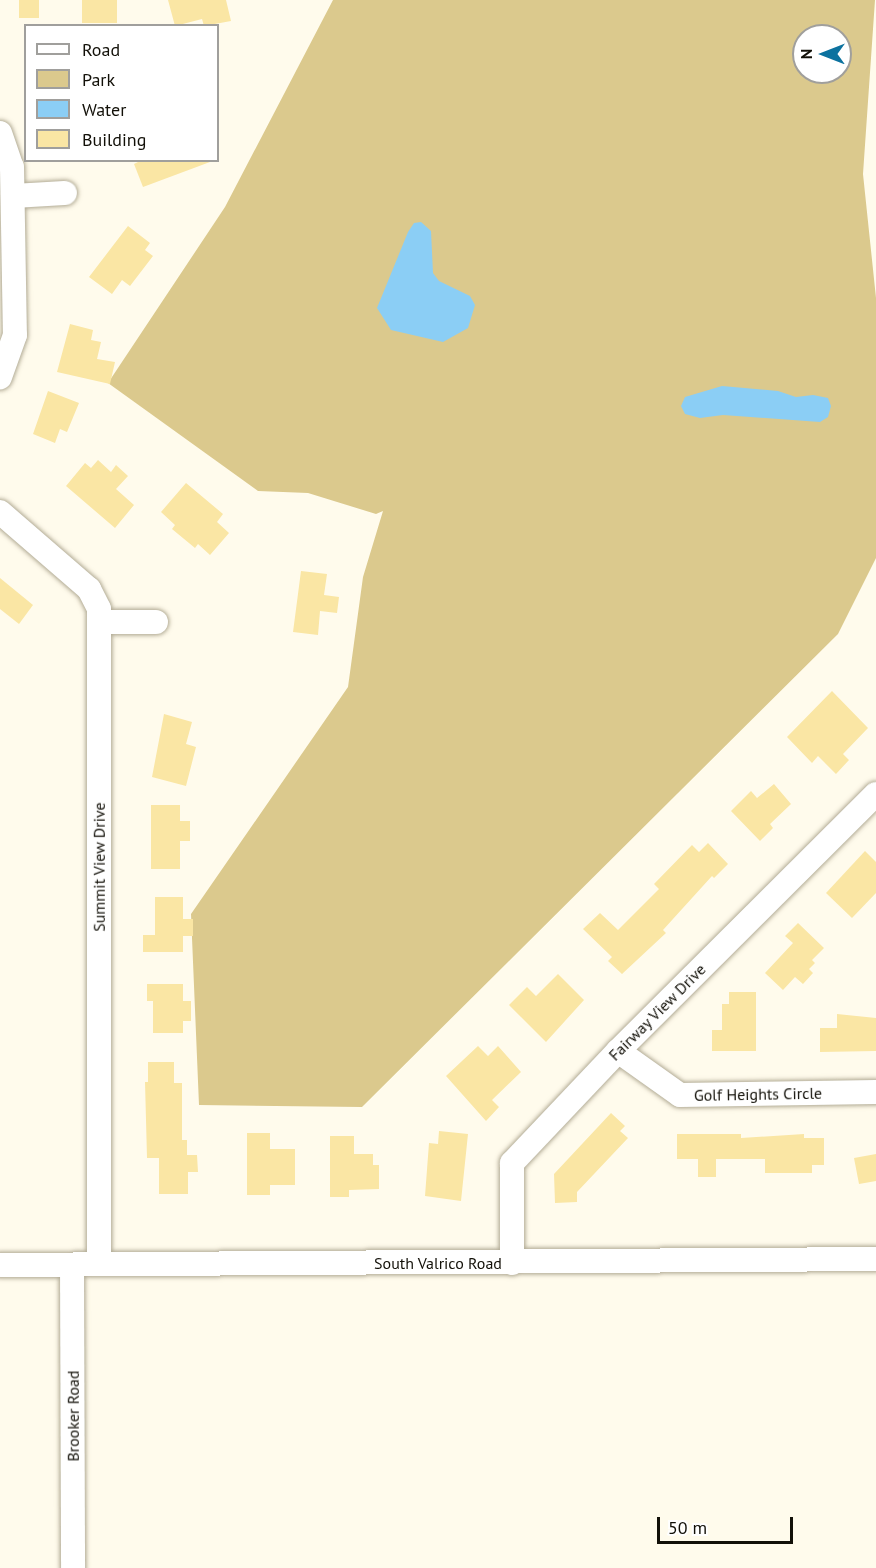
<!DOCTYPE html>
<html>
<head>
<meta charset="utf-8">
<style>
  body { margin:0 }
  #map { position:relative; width:876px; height:1568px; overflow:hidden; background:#fffbec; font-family:"PT Sans",sans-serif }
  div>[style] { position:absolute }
  .green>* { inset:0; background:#dbc98d }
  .water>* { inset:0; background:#8bcef5 }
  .building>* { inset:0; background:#fae6a4; transform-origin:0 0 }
  .roads { filter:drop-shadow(0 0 2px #b3ac96) drop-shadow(0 0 2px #b3ac96) }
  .minor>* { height:24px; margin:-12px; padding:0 12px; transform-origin:12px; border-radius:12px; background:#fff }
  span { translate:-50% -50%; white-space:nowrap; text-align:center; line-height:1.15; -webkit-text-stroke:4.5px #fff; paint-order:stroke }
  .street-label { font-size:16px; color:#121008 }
  .legend { position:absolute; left:24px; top:24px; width:195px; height:138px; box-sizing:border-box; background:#fff; border:2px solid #a09f9c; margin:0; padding:8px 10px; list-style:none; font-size:18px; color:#121008 }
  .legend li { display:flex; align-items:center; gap:12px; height:30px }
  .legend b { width:30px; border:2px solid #a09f9c }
  .north { position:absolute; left:792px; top:24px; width:60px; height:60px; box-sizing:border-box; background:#fff; border:2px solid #a09f9c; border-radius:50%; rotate:270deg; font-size:16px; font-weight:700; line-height:24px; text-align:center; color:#121008 }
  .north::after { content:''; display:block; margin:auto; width:21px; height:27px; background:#0c729f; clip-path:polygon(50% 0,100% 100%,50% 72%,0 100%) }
  .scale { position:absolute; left:657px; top:1517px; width:136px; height:27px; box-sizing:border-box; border:3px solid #121008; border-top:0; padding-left:8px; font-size:18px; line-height:21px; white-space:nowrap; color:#121008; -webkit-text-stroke:4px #fff; paint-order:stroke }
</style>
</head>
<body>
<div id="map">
  <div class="green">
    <div style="clip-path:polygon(evenodd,333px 0,875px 0,863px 174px,876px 298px,876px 558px,838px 634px,362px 1107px,199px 1105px,191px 914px,348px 687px,363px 577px,383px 511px,376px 514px,308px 493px,258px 491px,108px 383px,225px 207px,333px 0,804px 36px,840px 36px,840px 72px,804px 72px,804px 36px)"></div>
  </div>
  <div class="water">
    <div style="clip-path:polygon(421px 222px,431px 231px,433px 273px,439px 281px,470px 296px,475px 305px,468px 328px,443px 342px,391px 330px,377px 308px,408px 232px,414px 223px)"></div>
    <div style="clip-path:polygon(722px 386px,778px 391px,796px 397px,813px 395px,828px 398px,831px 406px,828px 417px,820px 422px,723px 415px,700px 418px,685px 414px,681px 406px,685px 397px)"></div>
  </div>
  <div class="building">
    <div style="left:19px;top:0;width:20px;height:18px"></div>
    <div style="left:82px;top:0;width:35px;height:23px"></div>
    <div style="clip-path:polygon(168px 0,226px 0,231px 21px,204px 26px,202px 19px,175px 26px)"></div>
    <div style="clip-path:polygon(142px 160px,210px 160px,210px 162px,143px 187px,134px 164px)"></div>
    <div style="clip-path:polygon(128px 226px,150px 243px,145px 250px,153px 256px,130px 286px,122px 280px,112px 294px,89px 277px)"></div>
    <div style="clip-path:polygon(70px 324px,93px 330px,91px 340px,101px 342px,97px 359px,115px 362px,110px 384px,57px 372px)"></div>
    <div style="clip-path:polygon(48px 391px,79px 403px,67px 432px,60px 429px,55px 443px,33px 434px)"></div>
    <div style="clip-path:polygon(98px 460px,111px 472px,116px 465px,128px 476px,116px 489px,134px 505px,115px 528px,66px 486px,85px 463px,91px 468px)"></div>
    <div style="clip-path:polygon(186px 483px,223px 514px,217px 522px,229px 533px,210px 555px,198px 544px,195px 548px,172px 529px,175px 525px,161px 512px)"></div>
    <div style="clip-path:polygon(301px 571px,327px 574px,324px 595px,339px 597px,337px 613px,320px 611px,318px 635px,293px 632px)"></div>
    <div style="clip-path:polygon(0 578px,33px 605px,19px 624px,0 609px)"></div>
    <div style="clip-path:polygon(832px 691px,868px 728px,843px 754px,849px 760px,836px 774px,818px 756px,812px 763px,787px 737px)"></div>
    <div style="clip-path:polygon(164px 714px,192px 722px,186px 744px,196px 747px,186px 786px,152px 777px)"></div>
    <div style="clip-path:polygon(774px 784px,791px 804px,770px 824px,773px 828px,760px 841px,731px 811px,751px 791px,757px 798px)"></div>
    <div style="clip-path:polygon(151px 805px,180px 805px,180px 821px,190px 821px,190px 841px,180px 841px,180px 869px,151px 869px)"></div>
    <div style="clip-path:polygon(708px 843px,728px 864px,714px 878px,712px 876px,663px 930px,666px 933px,622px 974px,608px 961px,612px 957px,583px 929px,600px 913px,618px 930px,659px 889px,654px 884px,692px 845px,699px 852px)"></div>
    <div style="clip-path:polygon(865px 851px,876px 862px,876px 893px,852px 918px,826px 893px)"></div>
    <div style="clip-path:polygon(155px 897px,183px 897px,183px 919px,193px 919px,193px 936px,183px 936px,183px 952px,143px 952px,143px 935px,155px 935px)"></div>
    <div style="clip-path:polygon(798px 923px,824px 948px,812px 960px,815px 963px,809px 969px,813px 973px,803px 984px,795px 977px,783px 990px,765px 973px,793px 943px,785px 936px)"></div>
    <div style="clip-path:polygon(558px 974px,584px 1000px,546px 1042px,509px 1005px,527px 987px,536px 996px)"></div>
    <div style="clip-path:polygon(147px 984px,183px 984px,183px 1001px,191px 1001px,191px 1021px,183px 1021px,183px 1033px,153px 1033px,153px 1001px,147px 1001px)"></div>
    <div style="clip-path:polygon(729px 992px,756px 992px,756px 1051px,712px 1051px,712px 1030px,722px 1030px,722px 1004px,729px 1004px)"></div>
    <div style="clip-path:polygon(837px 1014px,876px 1018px,876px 1051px,820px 1052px,820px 1028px,837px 1028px)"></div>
    <div style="clip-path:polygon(478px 1046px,488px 1056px,498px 1046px,521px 1072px,492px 1100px,499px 1107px,486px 1121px,446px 1076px)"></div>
    <div style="clip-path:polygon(148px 1062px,174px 1062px,174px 1083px,182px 1083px,182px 1140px,187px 1140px,187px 1155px,197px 1155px,198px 1172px,188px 1172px,188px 1194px,159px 1194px,159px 1158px,147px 1158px,145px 1082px,148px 1082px)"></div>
    <div style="clip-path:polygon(611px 1113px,625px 1126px,620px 1131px,628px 1138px,577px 1192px,577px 1202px,555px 1203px,554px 1174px)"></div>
    <div style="clip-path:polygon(439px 1131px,468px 1134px,461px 1201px,425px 1196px,429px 1143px,438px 1144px)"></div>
    <div style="clip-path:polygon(247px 1133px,270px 1133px,270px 1149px,295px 1149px,295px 1185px,270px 1185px,270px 1195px,247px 1195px)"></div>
    <div style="clip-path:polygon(677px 1134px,741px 1134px,741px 1138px,804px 1134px,804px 1138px,824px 1138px,824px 1165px,812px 1165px,812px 1173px,765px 1173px,765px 1159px,716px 1159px,716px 1177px,698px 1177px,698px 1159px,677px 1159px)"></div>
    <div style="clip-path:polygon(330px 1136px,354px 1136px,354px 1154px,373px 1154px,373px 1165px,379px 1165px,379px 1189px,349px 1190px,349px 1197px,330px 1197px)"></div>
    <div style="clip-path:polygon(876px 1154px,876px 1181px,859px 1184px,854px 1158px)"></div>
  </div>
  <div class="roads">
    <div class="minor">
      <div style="left:0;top:133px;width:36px;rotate:71deg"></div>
      <div style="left:12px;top:167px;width:168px;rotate:89deg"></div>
      <div style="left:15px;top:335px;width:45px;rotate:109.7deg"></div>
      <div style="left:13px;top:196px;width:52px;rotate:-3.3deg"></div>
      <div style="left:0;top:512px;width:118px;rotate:40.9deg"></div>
      <div style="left:89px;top:589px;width:22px;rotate:63deg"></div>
      <div style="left:99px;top:609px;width:655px;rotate:90deg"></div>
      <div style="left:99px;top:622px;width:57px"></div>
      <div style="left:618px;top:1051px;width:76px;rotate:35.4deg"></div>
      <div style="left:680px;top:1095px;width:196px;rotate:-0.9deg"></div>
      <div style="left:512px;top:1263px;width:100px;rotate:-90deg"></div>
      <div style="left:512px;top:1163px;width:154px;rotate:-46.6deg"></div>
      <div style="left:618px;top:1051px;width:364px;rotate:-44.9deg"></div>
      <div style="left:0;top:1265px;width:876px;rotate:-0.39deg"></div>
      <div style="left:72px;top:1265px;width:303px;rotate:89.8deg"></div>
    </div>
  </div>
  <div class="street-label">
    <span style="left:99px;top:867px;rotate:-90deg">Summit View Drive</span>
    <span style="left:657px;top:1012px;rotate:-45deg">Fairway View Drive</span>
    <span style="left:758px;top:1094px;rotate:-1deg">Golf Heights Circle</span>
    <span style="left:438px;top:1263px">South Valrico Road</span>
    <span style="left:73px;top:1416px;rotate:-90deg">Brooker Road</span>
  </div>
  <ul class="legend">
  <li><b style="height:8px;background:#fff"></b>Road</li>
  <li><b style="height:16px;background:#dbc98d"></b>Park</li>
  <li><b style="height:16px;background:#8bcef5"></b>Water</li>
  <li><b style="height:16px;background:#fae6a4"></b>Building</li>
  </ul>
  <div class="north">N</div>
  <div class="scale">50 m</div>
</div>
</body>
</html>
